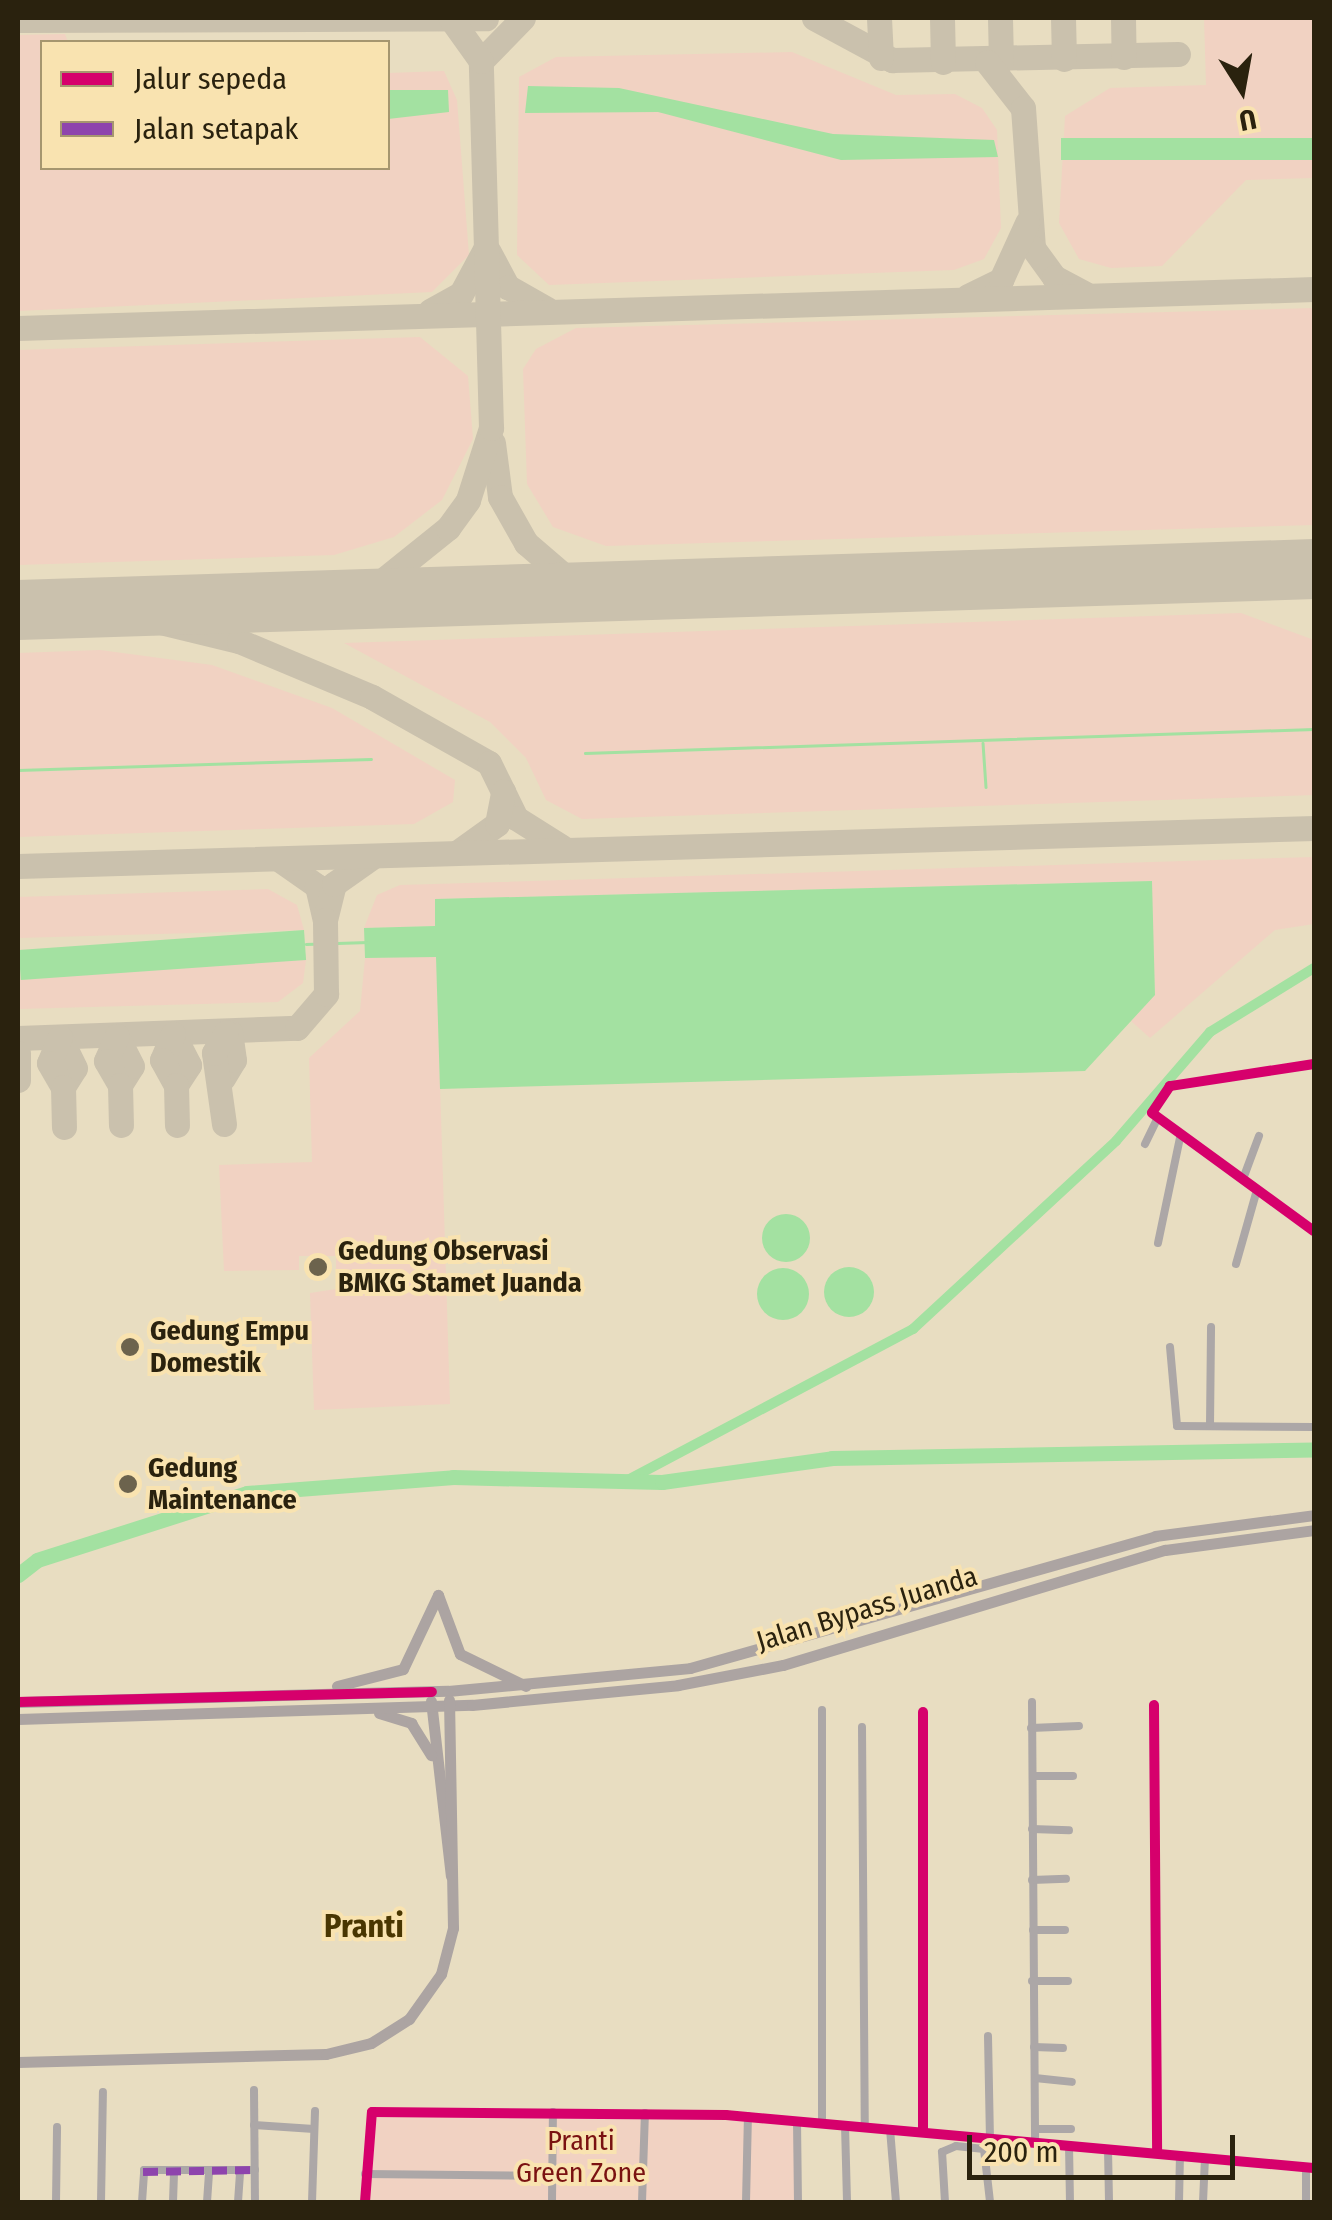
<!DOCTYPE html>
<html>
<head>
<meta charset="utf-8">
<style>
  body { margin:0 }
  #map { position:relative; width:1332px; height:2220px; overflow:hidden; background:#e8ddc1; font-family:"Fira Sans Condensed",sans-serif }
  div>[style] { position:absolute }
  .green>* { inset:0; background:#f1d2c2; transform-origin:0 0 }
  .water>* { inset:0; background:#a3e1a1; transform-origin:0 0 }
  .round { border-radius:50% }
  .stream>* { height:2.5px; margin:-1.25px; padding:0 1.25px; transform-origin:1.25px; border-radius:1.25px; background:#a3e1a1 }
  .canal>* { height:10px; margin:-5px; padding:0 5px; transform-origin:5px; border-radius:5px; background:#a3e1a1 }
  .river>* { height:15px; margin:-7.5px; padding:0 7.5px; transform-origin:7.5px; border-radius:7.5px; background:#a3e1a1 }
  .taxiway>* { height:25px; margin:-12.5px; padding:0 12.5px; transform-origin:12.5px; border-radius:12.5px; background:#cac1ad }
  .runway>* { height:60px; margin:-30px; padding:0 30px; transform-origin:30px; border-radius:30px; background:#cac1ad }
  .street>* { height:8px; margin:-4px; padding:0 4px; transform-origin:4px; border-radius:4px; background:#aca7a7 }
  .secondary>* { height:11px; margin:-5.5px; padding:0 5.5px; transform-origin:5.5px; border-radius:5.5px; background:#aca4a2 }
  .quiet>* { height:8px; margin-top:-4px; transform-origin:0; background:repeating-linear-gradient(90deg,#8e44ad 0 15px,transparent 0 23px) }
  .cycleway>* { height:10px; margin:-5px; padding:0 5px; transform-origin:5px; border-radius:5px; background:#d6006c }
  .dots>* { width:28px; height:28px; translate:-50% -50%; box-sizing:border-box; border:5px solid #f9e3b0; border-radius:50% }
  span { translate:-50% -50%; white-space:nowrap; text-align:center; line-height:1.15; -webkit-text-stroke:8px #f9e3b0; paint-order:stroke }
  .poi-label { font-size:28px; color:#2a220e; font-weight:700 }
  .left { translate:0 -50%; text-align:left }
  .street-label { font-size:28px; color:#2a220e }
  .park-label { font-size:28px; color:#7a1211 }
  .quarter-label { font-size:32px; color:#493601; font-weight:700 }
  .frame { position:absolute; inset:0; border:20px solid #2a220e; pointer-events:none }
  .legend { position:absolute; left:40px; top:40px; width:350px; height:130px; box-sizing:border-box; background:#f9e3b0; border:2px solid #a6966f; margin:0; padding:12px 18px; list-style:none; font-size:30px; color:#2a220e }
  .legend li { display:flex; align-items:center; gap:20px; height:50px }
  .legend b { width:50px; border:2px solid #a6966f }
  .north { position:absolute; left:1192px; top:40px; width:100px; height:100px; -webkit-text-stroke:8px #f9e3b0; paint-order:stroke; rotate:169deg; font-size:28px; font-weight:700; line-height:40px; text-align:center; color:#2a220e }
  .north::after { content:''; display:block; margin:auto; width:35px; height:45px; background:#2a220e; clip-path:polygon(50% 0,100% 100%,50% 72%,0 100%) }
  .scale { position:absolute; left:967px; top:2135px; width:268px; height:45px; box-sizing:border-box; border:5px solid #2a220e; border-top:0; padding-left:12px; font-size:30px; line-height:35px; white-space:nowrap; color:#2a220e; -webkit-text-stroke:8px #f9e3b0; paint-order:stroke }
</style>
</head>
<body>
<div id="map">
  <div class="green">
    <div style="clip-path:polygon(1204px 18px,1314px 18px,1314px 178px,1246px 180px,1162px 266px,1111px 268px,1079px 259px,1059px 223px,1065px 116px,1110px 88px,1206px 85px)"></div>
    <div style="clip-path:polygon(65px 34px,68px 42px,42px 42px,42px 168px,388px 168px,388px 73px,444px 71px,457px 100px,469px 255px,432px 292px,18px 311px,18px 35px)"></div>
    <div style="clip-path:polygon(792px 52px,896px 95px,955px 94px,982px 108px,997px 130px,1001px 228px,984px 259px,954px 270px,549px 285px,517px 255px,519px 77px,556px 57px)"></div>
    <div style="clip-path:polygon(1314px 308px,1314px 525px,606px 546px,553px 527px,527px 484px,523px 369px,536px 349px,576px 328px)"></div>
    <div style="clip-path:polygon(420px 337px,468px 376px,473px 439px,442px 500px,394px 537px,334px 555px,18px 565px,18px 350px)"></div>
    <div style="clip-path:polygon(1241px 613px,1314px 640px,1314px 795px,582px 819px,546px 800px,526px 758px,490px 722px,344px 643px)"></div>
    <div style="clip-path:polygon(100px 650px,212px 665px,332px 708px,455px 780px,453px 802px,414px 824px,18px 837px,18px 653px)"></div>
    <div style="clip-path:polygon(1314px 857px,1314px 924px,1275px 930px,1150px 1038px,1131px 1021px,1155px 995px,1151px 881px,435px 899px,435px 926px,364px 928px,377px 895px,400px 885px)"></div>
    <div style="clip-path:polygon(268px 889px,297px 905px,304px 930px,18px 938px,18px 897px)"></div>
    <div style="clip-path:polygon(436px 956px,450px 1404px,314px 1410px,310px 1293px,336px 1289px,336px 1256px,299px 1256px,299px 1270px,224px 1271px,219px 1165px,312px 1162px,309px 1058px,360px 1011px,365px 958px)"></div>
    <div style="clip-path:polygon(306px 960px,303px 983px,278px 1002px,18px 1009px,18px 968px)"></div>
    <div style="left:370px;top:2114px;width:427px;height:88px;rotate:1deg"></div>
  </div>
  <div class="water">
    <div style="clip-path:polygon(619px 88px,833px 134px,994px 140px,998px 157px,841px 160px,658px 112px,525px 113px,528px 86px)"></div>
    <div style="clip-path:polygon(388px 90px,448px 90px,449px 112px,388px 119px)"></div>
    <div style="left:1061px;top:138px;width:253px;height:22px"></div>
    <div style="clip-path:polygon(1152px 881px,1155px 995px,1085px 1071px,440px 1089px,436px 957px,365px 958px,364px 928px,435px 926px,435px 899px)"></div>
    <div style="left:304px;top:930px;width:30px;height:286px;rotate:86deg"></div>
    <div class="round" style="left:762px;top:1214px;width:48px;height:48px"></div>
    <div class="round" style="left:824px;top:1267px;width:50px;height:50px"></div>
    <div class="round" style="left:757px;top:1268px;width:52px;height:52px"></div>
  </div>
  <div class="stream">
    <div style="left:983px;top:743px;width:44px;rotate:86.1deg"></div>
    <div style="left:585px;top:753px;width:729px;rotate:-1.89deg"></div>
    <div style="left:18px;top:770px;width:353px;rotate:-1.8deg"></div>
    <div style="left:306px;top:944px;width:62px;rotate:-1.8deg"></div>
  </div>
  <div class="canal">
    <div style="left:626px;top:1481px;width:325px;rotate:-27.9deg"></div>
    <div style="left:913px;top:1329px;width:277px;rotate:-42.8deg"></div>
    <div style="left:1116px;top:1141px;width:144px;rotate:-49.2deg"></div>
    <div style="left:1210px;top:1032px;width:122px;rotate:-31.6deg"></div>
  </div>
  <div class="river">
    <div style="left:18px;top:1575px;width:24px;rotate:-38deg"></div>
    <div style="left:37px;top:1560px;width:220px;rotate:-17.7deg"></div>
    <div style="left:247px;top:1493px;width:207px;rotate:-4.4deg"></div>
    <div style="left:453px;top:1477px;width:209px;rotate:1.4deg"></div>
    <div style="left:662px;top:1482px;width:172px;rotate:-8deg"></div>
    <div style="left:832px;top:1458px;width:482px;rotate:-1deg"></div>
  </div>
  <div class="taxiway">
    <div style="left:814px;top:18px;width:89px;rotate:28.3deg"></div>
    <div style="left:892px;top:60px;width:286px;rotate:-1.2deg"></div>
    <div style="left:879px;top:18px;width:40px;rotate:87.1deg"></div>
    <div style="left:942px;top:18px;width:44px;rotate:88.7deg"></div>
    <div style="left:1000px;top:18px;width:43px;rotate:88.7deg"></div>
    <div style="left:1063px;top:18px;width:41px;rotate:88.6deg"></div>
    <div style="left:1123px;top:18px;width:39px;rotate:89deg"></div>
    <div style="left:18px;top:20px;width:468px;rotate:-0.2deg"></div>
    <div style="left:481px;top:61px;width:60px;rotate:-45.7deg"></div>
    <div style="left:987px;top:62px;width:58px;rotate:52deg"></div>
    <div style="left:1023px;top:108px;width:140px;rotate:85.9deg"></div>
    <div style="left:1033px;top:248px;width:36px;rotate:54deg"></div>
    <div style="left:1054px;top:277px;width:34px;rotate:28deg"></div>
    <div style="left:489px;top:252px;width:40px;rotate:62deg"></div>
    <div style="left:508px;top:287px;width:45px;rotate:29.4deg"></div>
    <div style="left:968px;top:296px;width:37px;rotate:-26deg"></div>
    <div style="left:1001px;top:280px;width:63px;rotate:-65.5deg"></div>
    <div style="left:430px;top:311px;width:35px;rotate:-29deg"></div>
    <div style="left:461px;top:294px;width:49px;rotate:-61.9deg"></div>
    <div style="left:18px;top:328px;width:1297px;rotate:-1.72deg"></div>
    <div style="left:493px;top:443px;width:54px;rotate:82.6deg"></div>
    <div style="left:500px;top:497px;width:53px;rotate:60.5deg"></div>
    <div style="left:526px;top:543px;width:48px;rotate:40.7deg"></div>
    <div style="left:562px;top:574px;width:54px;rotate:18.4deg"></div>
    <div style="left:339px;top:600px;width:47px;rotate:-23.8deg"></div>
    <div style="left:382px;top:581px;width:85px;rotate:-38.8deg"></div>
    <div style="left:448px;top:528px;width:34px;rotate:-54deg"></div>
    <div style="left:468px;top:500px;width:76px;rotate:-72.3deg"></div>
    <div style="left:491px;top:428px;width:367px;rotate:-91.6deg"></div>
    <div style="left:481px;top:61px;width:52px;rotate:-125.5deg"></div>
    <div style="left:99px;top:607px;width:144px;rotate:13.7deg"></div>
    <div style="left:239px;top:641px;width:144px;rotate:22.8deg"></div>
    <div style="left:372px;top:697px;width:134px;rotate:29.4deg"></div>
    <div style="left:489px;top:763px;width:61px;rotate:63.9deg"></div>
    <div style="left:516px;top:818px;width:54px;rotate:32.2deg"></div>
    <div style="left:458px;top:852px;width:48px;rotate:-35.7deg"></div>
    <div style="left:497px;top:824px;width:33px;rotate:-79deg"></div>
    <div style="left:280px;top:860px;width:45px;rotate:35.1deg"></div>
    <div style="left:317px;top:886px;width:35px;rotate:77deg"></div>
    <div style="left:325px;top:920px;width:37px;rotate:-76deg"></div>
    <div style="left:334px;top:884px;width:45px;rotate:-35.1deg"></div>
    <div style="left:18px;top:866px;width:1297px;rotate:-1.68deg"></div>
    <div style="left:18px;top:1038px;width:279px;rotate:-2.1deg"></div>
    <div style="left:297px;top:1028px;width:45px;rotate:-49.5deg"></div>
    <div style="left:326px;top:994px;width:74px;rotate:-90.8deg"></div>
    <div style="left:18px;top:1053px;width:27px;rotate:90deg"></div>
    <div style="left:223px;top:1078px;width:21px;rotate:-59deg"></div>
    <div style="left:234px;top:1060px;width:28px;rotate:-98deg"></div>
    <div style="left:120px;top:1085px;width:22px;rotate:-58deg"></div>
    <div style="left:132px;top:1066px;width:34px;rotate:-117deg"></div>
    <div style="left:117px;top:1036px;width:27px;rotate:114deg"></div>
    <div style="left:106px;top:1061px;width:28px;rotate:60deg"></div>
    <div style="left:120px;top:1085px;width:40px;rotate:88.6deg"></div>
    <div style="left:176px;top:1085px;width:24px;rotate:-57deg"></div>
    <div style="left:189px;top:1065px;width:35px;rotate:-117deg"></div>
    <div style="left:173px;top:1034px;width:28px;rotate:113deg"></div>
    <div style="left:162px;top:1060px;width:29px;rotate:61deg"></div>
    <div style="left:176px;top:1085px;width:40px;rotate:88.6deg"></div>
    <div style="left:63px;top:1087px;width:22px;rotate:-58deg"></div>
    <div style="left:75px;top:1068px;width:34px;rotate:-116deg"></div>
    <div style="left:60px;top:1037px;width:28px;rotate:113deg"></div>
    <div style="left:49px;top:1063px;width:28px;rotate:60deg"></div>
    <div style="left:63px;top:1087px;width:40px;rotate:88.6deg"></div>
    <div style="left:224px;top:1124px;width:72px;rotate:-98deg"></div>
    <div style="left:214px;top:1053px;width:24px;rotate:-60deg"></div>
  </div>
  <div class="runway">
    <div style="left:18px;top:610px;width:1297px;rotate:-1.81deg"></div>
  </div>
  <div class="street">
    <div style="left:1314px;top:1064px;width:146px;rotate:171.3deg"></div>
    <div style="left:1170px;top:1086px;width:32px;rotate:124deg"></div>
    <div style="left:1152px;top:1113px;width:200px;rotate:36.1deg"></div>
    <div style="left:1145px;top:1144px;width:28px;rotate:-64deg"></div>
    <div style="left:1243px;top:1179px;width:46px;rotate:-69.6deg"></div>
    <div style="left:1158px;top:1243px;width:107px;rotate:-78.2deg"></div>
    <div style="left:1236px;top:1264px;width:77px;rotate:-74.2deg"></div>
    <div style="left:1170px;top:1347px;width:79px;rotate:84.9deg"></div>
    <div style="left:1177px;top:1426px;width:137px;rotate:0.4deg"></div>
    <div style="left:1210px;top:1426px;width:99px;rotate:-89.4deg"></div>
    <div style="left:1032px;top:1702px;width:440px;rotate:89.6deg"></div>
    <div style="left:1154px;top:1705px;width:448px;rotate:89.6deg"></div>
    <div style="left:862px;top:1727px;width:400px;rotate:89.6deg"></div>
    <div style="left:1031px;top:1728px;width:48px;rotate:-2.4deg"></div>
    <div style="left:1033px;top:1776px;width:40px"></div>
    <div style="left:1032px;top:1829px;width:37px;rotate:2deg"></div>
    <div style="left:1032px;top:1880px;width:34px;rotate:-2deg"></div>
    <div style="left:1033px;top:1930px;width:32px"></div>
    <div style="left:1032px;top:1981px;width:36px"></div>
    <div style="left:988px;top:2036px;width:102px;rotate:88.9deg"></div>
    <div style="left:1034px;top:2047px;width:29px;rotate:2deg"></div>
    <div style="left:1035px;top:2078px;width:37px;rotate:6deg"></div>
    <div style="left:254px;top:2090px;width:112px;rotate:89.5deg"></div>
    <div style="left:797px;top:2121px;width:81px;rotate:89.3deg"></div>
    <div style="left:822px;top:2123px;width:413px;rotate:-90deg"></div>
    <div style="left:254px;top:2125px;width:60px;rotate:3.8deg"></div>
    <div style="left:845px;top:2125px;width:77px;rotate:88.5deg"></div>
    <div style="left:890px;top:2129px;width:73px;rotate:85.3deg"></div>
    <div style="left:1035px;top:2129px;width:36px"></div>
    <div style="left:923px;top:2132px;width:420px;rotate:-90deg"></div>
    <div style="left:1069px;top:2145px;width:57px;rotate:89deg"></div>
    <div style="left:1108px;top:2149px;width:53px;rotate:88.9deg"></div>
    <div style="left:365px;top:2174px;width:187px;rotate:0.6deg"></div>
    <div style="left:56px;top:2202px;width:75px;rotate:-89.2deg"></div>
    <div style="left:101px;top:2202px;width:110px;rotate:-89deg"></div>
    <div style="left:142px;top:2202px;width:32px;rotate:-86deg"></div>
    <div style="left:144px;top:2170px;width:111px"></div>
    <div style="left:173px;top:2202px;width:32px;rotate:-88deg"></div>
    <div style="left:207px;top:2202px;width:31px;rotate:-86deg"></div>
    <div style="left:238px;top:2202px;width:31px;rotate:-86deg"></div>
    <div style="left:312px;top:2202px;width:91px;rotate:-88.1deg"></div>
    <div style="left:365px;top:2202px;width:90px;rotate:-85.6deg"></div>
    <div style="left:372px;top:2112px;width:354px;rotate:0.5deg"></div>
    <div style="left:726px;top:2115px;width:590px;rotate:5.15deg"></div>
    <div style="left:552px;top:2202px;width:90px;rotate:-89.4deg"></div>
    <div style="left:642px;top:2202px;width:89px;rotate:-88.1deg"></div>
    <div style="left:746px;top:2202px;width:86px;rotate:-88.7deg"></div>
    <div style="left:945px;top:2202px;width:50px;rotate:-93.4deg"></div>
    <div style="left:942px;top:2152px;width:15px;rotate:-23deg"></div>
    <div style="left:956px;top:2146px;width:28px;rotate:6deg"></div>
    <div style="left:984px;top:2149px;width:53px;rotate:83.5deg"></div>
    <div style="left:1179px;top:2202px;width:47px;rotate:-88.8deg"></div>
    <div style="left:1203px;top:2202px;width:44px;rotate:-87.4deg"></div>
    <div style="left:1306px;top:2202px;width:35px;rotate:-90deg"></div>
  </div>
  <div class="secondary">
    <div style="left:438px;top:1595px;width:63px;rotate:69.6deg"></div>
    <div style="left:460px;top:1654px;width:73px;rotate:25.9deg"></div>
    <div style="left:337px;top:1686px;width:68px;rotate:-14.4deg"></div>
    <div style="left:403px;top:1669px;width:82px;rotate:-64.7deg"></div>
    <div style="left:431px;top:1701px;width:176px;rotate:83.5deg"></div>
    <div style="left:18px;top:1702px;width:430px;rotate:-1.5deg"></div>
    <div style="left:448px;top:1691px;width:243px;rotate:-5.4deg"></div>
    <div style="left:690px;top:1668px;width:483px;rotate:-15.8deg"></div>
    <div style="left:1155px;top:1536px;width:160px;rotate:-7.5deg"></div>
    <div style="left:379px;top:1713px;width:34px;rotate:17deg"></div>
    <div style="left:411px;top:1723px;width:38px;rotate:58deg"></div>
    <div style="left:18px;top:1719px;width:454px;rotate:-1.8deg"></div>
    <div style="left:472px;top:1705px;width:207px;rotate:-5.5deg"></div>
    <div style="left:678px;top:1685px;width:107px;rotate:-10.8deg"></div>
    <div style="left:783px;top:1665px;width:399px;rotate:-16.8deg"></div>
    <div style="left:1165px;top:1550px;width:150px;rotate:-7.6deg"></div>
    <div style="left:18px;top:2062px;width:308px;rotate:-1.5deg"></div>
    <div style="left:326px;top:2054px;width:46px;rotate:-13.7deg"></div>
    <div style="left:371px;top:2043px;width:45px;rotate:-32.3deg"></div>
    <div style="left:409px;top:2019px;width:55px;rotate:-54.6deg"></div>
    <div style="left:441px;top:1974px;width:48px;rotate:-75.4deg"></div>
    <div style="left:453px;top:1928px;width:228px;rotate:-91deg"></div>
  </div>
  <div class="quiet">
    <div style="left:143px;top:2172px;width:112px;rotate:-1deg"></div>
  </div>
  <div class="cycleway">
    <div style="left:1314px;top:1064px;width:146px;rotate:171.3deg"></div>
    <div style="left:1170px;top:1086px;width:32px;rotate:124deg"></div>
    <div style="left:1152px;top:1113px;width:200px;rotate:36.1deg"></div>
    <div style="left:18px;top:1702px;width:414px;rotate:-1.4deg"></div>
    <div style="left:1154px;top:1705px;width:448px;rotate:89.6deg"></div>
    <div style="left:923px;top:2132px;width:420px;rotate:-90deg"></div>
    <div style="left:365px;top:2202px;width:90px;rotate:-85.6deg"></div>
    <div style="left:372px;top:2112px;width:354px;rotate:0.5deg"></div>
    <div style="left:726px;top:2115px;width:590px;rotate:5.15deg"></div>
  </div>
  <div class="dots">
    <div style="left:318px;top:1267px;background:#6c634d"></div>
    <div style="left:130px;top:1347px;background:#6c634d"></div>
    <div style="left:128px;top:1484px;background:#6c634d"></div>
  </div>
  <div class="poi-label">
    <span class="left" style="left:338px;top:1267px">Gedung Observasi<br>BMKG Stamet Juanda</span>
    <span class="left" style="left:150px;top:1347px">Gedung Empu<br>Domestik</span>
    <span class="left" style="left:148px;top:1484px">Gedung<br>Maintenance</span>
  </div>
  <div class="street-label">
    <span style="left:867px;top:1609px;rotate:-17deg">Jalan Bypass Juanda</span>
  </div>
  <div class="park-label">
    <span style="left:581px;top:2157px">Pranti<br>Green Zone</span>
  </div>
  <div class="quarter-label">
    <span style="left:364px;top:1926px">Pranti</span>
  </div>
  <div class="frame"></div>
  <ul class="legend">
  <li><b style="height:12px;background:#d6006c"></b>Jalur sepeda</li>
  <li><b style="height:12px;background:#8e44ad"></b>Jalan setapak</li>
  </ul>
  <div class="north">U</div>
  <div class="scale">200 m</div>
</div>
</body>
</html>
